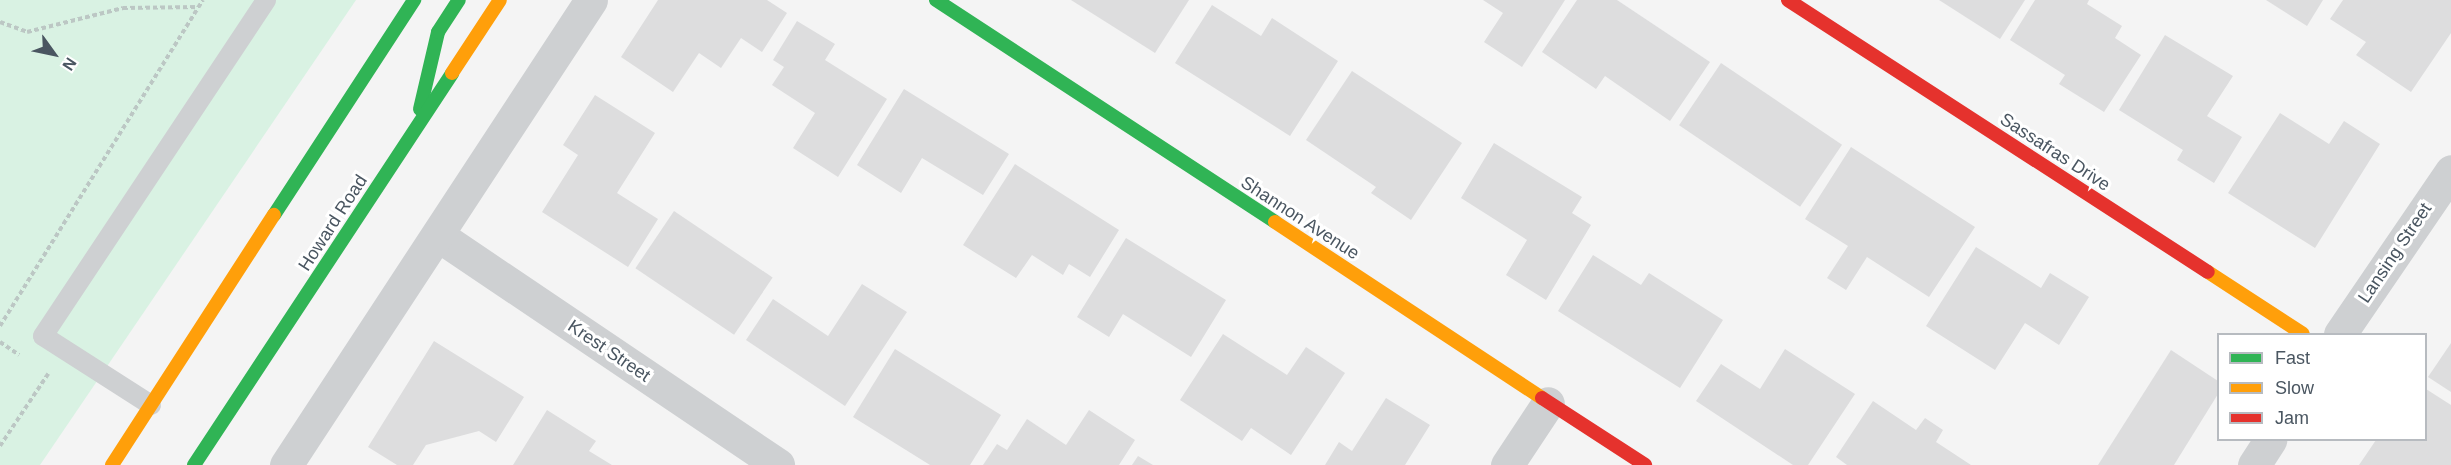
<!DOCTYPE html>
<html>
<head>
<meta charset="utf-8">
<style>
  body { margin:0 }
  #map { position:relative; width:2451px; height:465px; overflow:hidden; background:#f4f4f4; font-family:Helvetica,sans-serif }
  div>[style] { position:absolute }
  .green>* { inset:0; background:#d9f2e3 }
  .building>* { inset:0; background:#ddddde; transform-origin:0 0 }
  .path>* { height:4px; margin-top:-2px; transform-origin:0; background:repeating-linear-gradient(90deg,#bcc7c4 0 4.5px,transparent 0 7.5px) }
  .lane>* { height:20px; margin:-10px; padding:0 10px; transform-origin:10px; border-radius:10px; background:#ced0d2 }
  .street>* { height:33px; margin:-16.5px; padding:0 16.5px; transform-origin:16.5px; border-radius:16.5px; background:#ced0d2 }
  .fast>* { height:14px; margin:-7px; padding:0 7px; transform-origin:7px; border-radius:7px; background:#30b455 }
  .slow>* { height:14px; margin:-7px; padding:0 7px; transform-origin:7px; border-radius:7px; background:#ff9f0a }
  .jam>* { height:14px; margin:-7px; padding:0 7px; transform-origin:7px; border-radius:7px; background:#e5322d }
  span { translate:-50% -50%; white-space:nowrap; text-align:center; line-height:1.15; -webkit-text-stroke:6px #fff; paint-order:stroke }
  .street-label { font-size:18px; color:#4a5661 }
  .legend { position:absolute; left:2217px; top:333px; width:210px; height:108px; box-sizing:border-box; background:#fff; border:2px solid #b7bbc0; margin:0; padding:8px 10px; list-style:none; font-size:18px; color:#4a5661 }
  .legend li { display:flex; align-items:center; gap:12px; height:30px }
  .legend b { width:30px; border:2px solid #b7bbc0 }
  .north { position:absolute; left:24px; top:24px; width:60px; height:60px; -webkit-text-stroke:4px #fff; paint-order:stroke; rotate:123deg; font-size:16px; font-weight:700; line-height:24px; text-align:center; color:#4a5661 }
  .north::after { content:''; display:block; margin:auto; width:21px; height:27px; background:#4a5661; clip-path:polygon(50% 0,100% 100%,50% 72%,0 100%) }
</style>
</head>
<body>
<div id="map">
  <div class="green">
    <div style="clip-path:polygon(0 0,356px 0,40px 465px,0 465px)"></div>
  </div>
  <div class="building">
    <div style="clip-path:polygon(658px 0,767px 0,787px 13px,762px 52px,741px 38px,721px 68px,699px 53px,673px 92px,621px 57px)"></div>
    <div style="clip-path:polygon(1071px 0,1189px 0,1155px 53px)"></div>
    <div style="clip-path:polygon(1483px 0,1565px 0,1522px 67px,1484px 42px,1503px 13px)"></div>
    <div style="clip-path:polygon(1577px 0,1617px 0,1710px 62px,1670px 121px,1605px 76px,1596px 89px,1542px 52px)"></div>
    <div style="clip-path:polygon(1939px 0,2025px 0,2000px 39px)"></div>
    <div style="clip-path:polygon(2035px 0,2089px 0,2087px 4px,2122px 26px,2115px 38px,2141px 55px,2104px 112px,2059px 84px,2065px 75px,2010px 40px)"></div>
    <div style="clip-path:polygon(2266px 0,2323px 0,2307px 26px)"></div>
    <div style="clip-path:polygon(2343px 0,2451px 0,2451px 33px,2411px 92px,2356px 55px,2366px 42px,2330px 19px)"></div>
    <div style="clip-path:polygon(1212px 5px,1261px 36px,1272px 18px,1338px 61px,1290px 136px,1175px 63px)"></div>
    <div style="clip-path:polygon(797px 21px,835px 44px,825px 60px,887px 99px,838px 177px,793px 148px,815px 113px,772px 85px,784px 67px,773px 60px)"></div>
    <div style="clip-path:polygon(2165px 35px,2233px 76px,2207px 116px,2242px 137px,2214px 183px,2177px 160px,2183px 150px,2119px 110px)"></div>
    <div style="left:1721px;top:63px;width:146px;height:75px;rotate:34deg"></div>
    <div style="clip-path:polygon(1352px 71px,1462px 143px,1411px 220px,1371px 193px,1376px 187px,1306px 140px)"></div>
    <div style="clip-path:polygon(904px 89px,1009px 154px,983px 195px,922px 158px,901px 193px,857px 165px)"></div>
    <div style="clip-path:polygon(595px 95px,655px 133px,617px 193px,658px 219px,628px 267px,542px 212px,578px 155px,563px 145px)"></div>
    <div style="clip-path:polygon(2280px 113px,2329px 144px,2344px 121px,2380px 144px,2315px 248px,2228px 193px)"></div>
    <div style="clip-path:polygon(1494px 143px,1582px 197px,1572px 213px,1591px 225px,1546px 300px,1506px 275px,1527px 240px,1461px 198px)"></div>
    <div style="clip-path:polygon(1851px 147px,1975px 227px,1929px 297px,1867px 257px,1846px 290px,1827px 278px,1848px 246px,1805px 219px)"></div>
    <div style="clip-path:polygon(1015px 164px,1119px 230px,1090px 277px,1069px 264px,1063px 275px,1032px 255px,1016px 278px,963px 245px)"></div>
    <div style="left:674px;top:211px;width:119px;height:69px;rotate:34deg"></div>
    <div style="clip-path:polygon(1126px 238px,1226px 300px,1191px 357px,1123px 314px,1109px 337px,1077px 317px)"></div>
    <div style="clip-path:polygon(1976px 247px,2041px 288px,2050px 273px,2089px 297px,2059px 345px,2025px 323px,1995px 370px,1926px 326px)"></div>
    <div style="clip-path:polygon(1593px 255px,1641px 285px,1649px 273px,1723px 320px,1680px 388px,1558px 311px)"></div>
    <div style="clip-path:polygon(862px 284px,907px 312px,845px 406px,746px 340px,773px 299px,828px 336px)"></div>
    <div style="clip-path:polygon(1223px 334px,1287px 375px,1306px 347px,1345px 373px,1291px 455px,1251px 428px,1242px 441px,1180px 400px)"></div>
    <div style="clip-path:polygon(434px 341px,524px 397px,496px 442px,479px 431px,426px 445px,413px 465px,397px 465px,368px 447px)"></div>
    <div style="clip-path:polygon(2451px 343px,2451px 392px,2428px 377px)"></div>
    <div style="clip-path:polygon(895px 349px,1001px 415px,970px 465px,930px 465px,853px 417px)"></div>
    <div style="clip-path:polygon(1785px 349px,1855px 394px,1808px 465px,1793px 465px,1696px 401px,1721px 364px,1760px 389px)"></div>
    <div style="clip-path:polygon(2171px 350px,2218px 381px,2218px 394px,2174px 465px,2098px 465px)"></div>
    <div style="clip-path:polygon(2426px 389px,2451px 405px,2451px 465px,2359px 465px,2376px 440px,2426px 440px)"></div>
    <div style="clip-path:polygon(1386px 398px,1430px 425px,1405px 465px,1325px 465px,1339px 442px,1352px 451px)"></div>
    <div style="clip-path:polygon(1873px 401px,1916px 430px,1925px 418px,1943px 430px,1936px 442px,1971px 465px,1847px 465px,1836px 457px)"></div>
    <div style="clip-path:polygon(547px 410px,596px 441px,589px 451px,612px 465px,513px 465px)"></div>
    <div style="clip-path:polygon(1089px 410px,1135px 440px,1119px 465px,983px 465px,997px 444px,1007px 450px,1027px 419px,1066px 445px)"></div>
    <div style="clip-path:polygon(1138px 456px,1153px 465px,1132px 465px)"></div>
  </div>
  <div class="path">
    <div style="left:0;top:22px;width:29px;rotate:20deg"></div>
    <div style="left:27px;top:32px;width:99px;rotate:-14deg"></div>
    <div style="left:123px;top:8px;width:75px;rotate:-0.8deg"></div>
    <div style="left:0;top:326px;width:384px;rotate:-58.1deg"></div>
    <div style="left:0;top:342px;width:23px;rotate:34deg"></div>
    <div style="left:0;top:446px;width:87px;rotate:-56.3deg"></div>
  </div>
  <div class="lane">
    <div style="left:151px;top:405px;width:128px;rotate:-147.4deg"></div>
    <div style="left:43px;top:336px;width:403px;rotate:-56.4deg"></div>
  </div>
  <div class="street">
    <div style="left:439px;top:236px;width:409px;rotate:34deg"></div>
    <div style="left:2340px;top:334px;width:197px;rotate:-55.7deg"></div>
    <div style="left:286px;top:465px;width:556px;rotate:-56.74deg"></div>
    <div style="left:1507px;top:465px;width:74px;rotate:-56.5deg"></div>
    <div style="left:2254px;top:465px;width:30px;rotate:-57deg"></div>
  </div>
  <div class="fast">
    <div style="left:936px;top:0;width:405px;rotate:33.2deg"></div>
    <div style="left:420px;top:109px;width:79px;rotate:-76.8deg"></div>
    <div style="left:438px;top:32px;width:38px;rotate:-57deg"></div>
    <div style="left:274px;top:215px;width:257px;rotate:-56.9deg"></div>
    <div style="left:194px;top:465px;width:469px;rotate:-56.6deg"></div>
  </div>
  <div class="slow">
    <div style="left:452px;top:73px;width:87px;rotate:-56.7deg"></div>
    <div style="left:1275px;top:222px;width:320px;rotate:33.4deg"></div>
    <div style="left:2208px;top:272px;width:113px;rotate:33.1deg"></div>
    <div style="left:112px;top:465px;width:298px;rotate:-57.1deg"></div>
  </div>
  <div class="jam">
    <div style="left:1788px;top:0;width:500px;rotate:32.93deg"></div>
    <div style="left:1542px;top:398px;width:123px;rotate:33deg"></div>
  </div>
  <div class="street-label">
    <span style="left:2055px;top:152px;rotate:33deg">Sassafras Drive</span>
    <span style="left:1300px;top:218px;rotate:33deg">Shannon Avenue</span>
    <span style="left:333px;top:223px;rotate:-57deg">Howard Road</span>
    <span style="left:2395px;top:253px;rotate:-56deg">Lansing Street</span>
    <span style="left:609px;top:351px;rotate:34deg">Krest Street</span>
  </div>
  <ul class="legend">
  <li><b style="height:8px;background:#30b455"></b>Fast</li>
  <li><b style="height:8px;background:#ff9f0a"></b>Slow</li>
  <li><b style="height:8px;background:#e5322d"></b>Jam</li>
  </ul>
  <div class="north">N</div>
</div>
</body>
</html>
